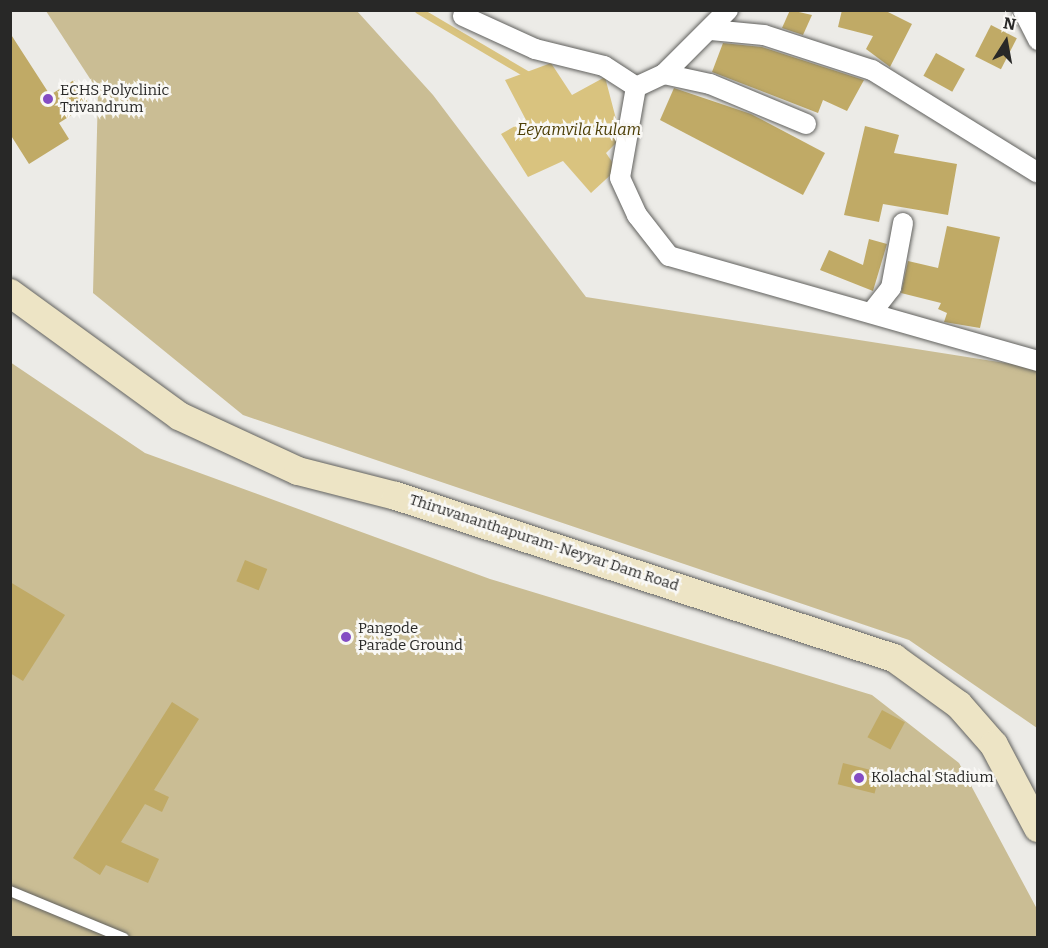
<!DOCTYPE html>
<html>
<head>
<meta charset="utf-8">
<style>
  body { margin:0 }
  #map { position:relative; width:1048px; height:948px; overflow:hidden; background:#ecebe7; font-family:Bitter,serif }
  div>[style] { position:absolute }
  .green>* { inset:0; background:#cabd94 }
  .water>* { inset:0; background:#d9c37f }
  .stream>* { height:7px; margin:-3.5px; padding:0 3.5px; transform-origin:3.5px; border-radius:3.5px; background:#d9c37f }
  .building>* { inset:0; background:#c0aa66; transform-origin:0 0 }
  .roads { filter:drop-shadow(0 0 2px #61615e) drop-shadow(0 0 2px #61615e) }
  .lane>* { height:10px; margin:-5px; padding:0 5px; transform-origin:5px; border-radius:5px; background:#fff }
  .street>* { height:20px; margin:-10px; padding:0 10px; transform-origin:10px; border-radius:10px; background:#fff }
  .secondary>* { height:28px; margin:-14px; padding:0 14px; transform-origin:14px; border-radius:14px; background:#ede4c5 }
  .dots>* { width:16px; height:16px; translate:-50% -50%; box-sizing:border-box; border:3px solid #f9f8f5; border-radius:50% }
  span { translate:-50% -50%; white-space:nowrap; text-align:center; line-height:1.15; -webkit-text-stroke:5px #f9f8f5; paint-order:stroke }
  .poi-label { font-size:15px; color:#282827 }
  .left { translate:0 -50%; text-align:left }
  .street-label { font-size:15px; color:#282827 }
  .water-label { font-size:16px; color:#4d3e05; font-style:italic }
  .frame { position:absolute; inset:0; border:12px solid #282827; pointer-events:none }
  .north { position:absolute; left:976px; top:12px; width:60px; height:60px; -webkit-text-stroke:4px #f9f8f5; paint-order:stroke; rotate:11deg; font-size:16px; font-weight:700; line-height:24px; text-align:center; color:#282827 }
  .north::after { content:''; display:block; margin:auto; width:21px; height:27px; background:#282827; clip-path:polygon(50% 0,100% 100%,50% 72%,0 100%) }
</style>
</head>
<body>
<div id="map">
  <div class="green">
    <div style="clip-path:polygon(46px 11px,357px 11px,433px 95px,586px 297px,1037px 368px,1037px 728px,909px 640px,243px 415px,93px 293px,98px 91px)"></div>
    <div style="clip-path:polygon(10px 362px,145px 453px,490px 579px,872px 695px,959px 763px,1037px 909px,1037px 937px,11px 937px)"></div>
  </div>
  <div class="water">
    <div style="clip-path:polygon(551px 63px,572px 95px,605px 77px,621px 138px,606px 153px,617px 169px,591px 193px,563px 161px,528px 177px,501px 134px,526px 120px,505px 80px)"></div>
  </div>
  <div class="stream">
    <div style="left:418px;top:10px;width:130px;rotate:30.5deg"></div>
  </div>
  <div class="building">
    <div style="clip-path:polygon(790px 10px,812px 15px,803px 35px,782px 28px)"></div>
    <div style="clip-path:polygon(842px 10px,884px 10px,912px 24px,890px 67px,866px 49px,873px 36px,838px 27px)"></div>
    <div style="left:991px;top:25px;width:29px;height:35px;rotate:27deg"></div>
    <div style="clip-path:polygon(10px 33px,50px 95px,74px 80px,89px 104px,59px 123px,69px 139px,29px 164px,10px 134px)"></div>
    <div style="clip-path:polygon(723px 43px,762px 47px,864px 80px,847px 111px,823px 100px,818px 113px,712px 72px)"></div>
    <div style="left:936px;top:53px;width:33px;height:26px;rotate:29deg"></div>
    <div style="clip-path:polygon(674px 88px,751px 114px,825px 153px,803px 195px,660px 120px)"></div>
    <div style="clip-path:polygon(865px 126px,899px 135px,894px 153px,957px 164px,948px 215px,883px 204px,879px 222px,844px 215px)"></div>
    <div style="clip-path:polygon(947px 226px,1000px 237px,980px 328px,944px 322px,947px 313px,938px 309px,941px 303px,901px 293px,908px 261px,938px 268px)"></div>
    <div style="clip-path:polygon(869px 239px,887px 244px,873px 291px,820px 270px,829px 250px,863px 265px)"></div>
    <div style="left:245px;top:560px;width:24px;height:23px;rotate:22deg"></div>
    <div style="clip-path:polygon(10px 582px,65px 615px,23px 681px,10px 673px)"></div>
    <div style="clip-path:polygon(172px 702px,199px 719px,154px 790px,169px 797px,162px 812px,145px 804px,121px 842px,159px 859px,148px 883px,106px 865px,100px 875px,73px 858px)"></div>
    <div style="left:882px;top:710px;width:26px;height:31px;rotate:28deg"></div>
    <div style="left:843px;top:763px;width:38px;height:22px;rotate:14deg"></div>
  </div>
  <div class="roads">
    <div class="lane">
      <div style="left:10px;top:891px;width:123px;rotate:22.4deg"></div>
    </div>
    <div class="street">
      <div style="left:728px;top:10px;width:91px;rotate:135deg"></div>
      <div style="left:664px;top:74px;width:31px;rotate:155deg"></div>
      <div style="left:636px;top:87px;width:92px;rotate:100deg"></div>
      <div style="left:620px;top:178px;width:41px;rotate:65.3deg"></div>
      <div style="left:637px;top:215px;width:52px;rotate:52deg"></div>
      <div style="left:669px;top:256px;width:384px;rotate:15.9deg"></div>
      <div style="left:1023px;top:10px;width:34px;rotate:63deg"></div>
      <div style="left:463px;top:16px;width:79px;rotate:24.6deg"></div>
      <div style="left:535px;top:49px;width:71px;rotate:13.8deg"></div>
      <div style="left:604px;top:66px;width:38px;rotate:33deg"></div>
      <div style="left:711px;top:30px;width:53px;rotate:5.4deg"></div>
      <div style="left:764px;top:35px;width:114px;rotate:18deg"></div>
      <div style="left:872px;top:70px;width:195px;rotate:31.8deg"></div>
      <div style="left:664px;top:74px;width:47px;rotate:12.3deg"></div>
      <div style="left:710px;top:84px;width:104px;rotate:22.6deg"></div>
      <div style="left:872px;top:312px;width:31px;rotate:-52deg"></div>
      <div style="left:891px;top:288px;width:66px;rotate:-79.5deg"></div>
    </div>
    <div class="secondary">
      <div style="left:10px;top:293px;width:209px;rotate:36deg"></div>
      <div style="left:179px;top:416px;width:131px;rotate:24.8deg"></div>
      <div style="left:298px;top:471px;width:101px;rotate:14.3deg"></div>
      <div style="left:396px;top:496px;width:524px;rotate:18.02deg"></div>
      <div style="left:894px;top:658px;width:80px;rotate:35.9deg"></div>
      <div style="left:959px;top:705px;width:53px;rotate:48.8deg"></div>
      <div style="left:994px;top:745px;width:94px;rotate:62.1deg"></div>
    </div>
  </div>
  <div class="dots">
    <div style="left:48px;top:99px;background:#844cc3"></div>
    <div style="left:346px;top:637px;background:#844cc3"></div>
    <div style="left:859px;top:778px;background:#844cc3"></div>
  </div>
  <div class="poi-label">
    <span class="left" style="left:60px;top:99px">ECHS Polyclinic<br>Trivandrum</span>
    <span class="left" style="left:358px;top:637px">Pangode<br>Parade Ground</span>
    <span class="left" style="left:871px;top:778px">Kolachal Stadium</span>
  </div>
  <div class="street-label">
    <span style="left:544px;top:543px;rotate:18deg">Thiruvananthapuram-Neyyar Dam Road</span>
  </div>
  <div class="water-label">
    <span style="left:579px;top:130px">Eeyamvila kulam</span>
  </div>
  <div class="frame"></div>
  <div class="north">N</div>
</div>
</body>
</html>
